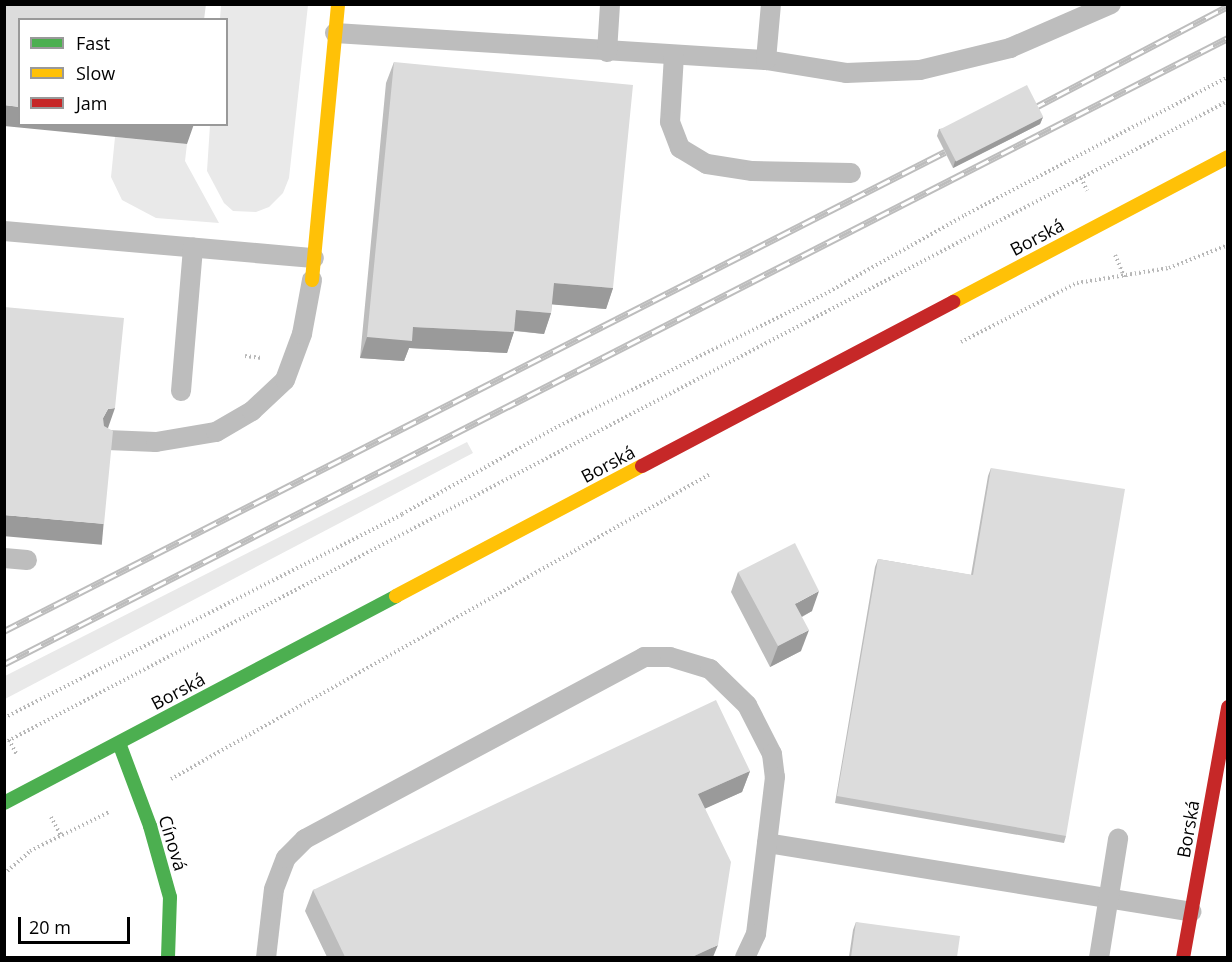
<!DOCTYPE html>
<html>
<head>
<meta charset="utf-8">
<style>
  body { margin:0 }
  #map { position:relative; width:1232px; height:962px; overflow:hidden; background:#fff; font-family:"Open Sans",sans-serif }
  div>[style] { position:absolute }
  .green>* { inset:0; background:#e9e9e9 }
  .path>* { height:4px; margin-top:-2px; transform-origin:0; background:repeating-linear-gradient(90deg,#b8b8b8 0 1.5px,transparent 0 4.5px) }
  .lane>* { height:20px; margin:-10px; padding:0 10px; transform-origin:10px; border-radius:10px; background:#bdbdbd }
  .fast>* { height:14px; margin:-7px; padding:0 7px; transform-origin:7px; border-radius:7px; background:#4caf50 }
  .slow>* { height:14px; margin:-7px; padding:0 7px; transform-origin:7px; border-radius:7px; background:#ffc107 }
  .jam>* { height:14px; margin:-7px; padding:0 7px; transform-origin:7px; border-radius:7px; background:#c62828 }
  .rail>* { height:7px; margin-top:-3.5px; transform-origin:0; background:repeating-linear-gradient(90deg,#fff 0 14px,#bdbdbd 0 28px); box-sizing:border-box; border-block:2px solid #bdbdbd }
  .wall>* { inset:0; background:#bdbdbd }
  .shaded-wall>* { inset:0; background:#9a9a9a; transform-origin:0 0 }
  .building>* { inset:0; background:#dcdcdc; transform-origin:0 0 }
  span { translate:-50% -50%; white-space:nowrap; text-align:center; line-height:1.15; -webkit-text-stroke:4.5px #fff; paint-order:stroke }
  .street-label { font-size:18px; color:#000 }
  .frame { position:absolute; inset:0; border:6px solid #000; pointer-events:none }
  .legend { position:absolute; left:18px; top:18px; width:210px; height:108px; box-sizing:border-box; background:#fff; border:2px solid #999; margin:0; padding:8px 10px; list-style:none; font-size:18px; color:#000 }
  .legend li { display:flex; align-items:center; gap:12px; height:30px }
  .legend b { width:30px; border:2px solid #999 }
  .scale { position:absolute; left:18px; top:917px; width:112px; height:27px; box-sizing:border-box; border:3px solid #000; border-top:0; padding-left:8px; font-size:18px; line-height:21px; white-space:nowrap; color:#000; -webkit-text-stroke:4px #fff; paint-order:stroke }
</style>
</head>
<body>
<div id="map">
  <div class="green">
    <div style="clip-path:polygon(221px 5px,308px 5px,289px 178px,283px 193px,269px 207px,256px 212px,233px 211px,224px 203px,207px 171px,210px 125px,226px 124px,226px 20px,220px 19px)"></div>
    <div style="clip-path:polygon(115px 137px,187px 144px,185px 161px,219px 223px,156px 218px,122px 200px,111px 177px)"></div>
    <div style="clip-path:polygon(467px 442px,473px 453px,5px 699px,5px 676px)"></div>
  </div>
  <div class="path">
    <div style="left:1081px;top:178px;width:14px;rotate:65deg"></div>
    <div style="left:1115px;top:255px;width:25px;rotate:67deg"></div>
    <div style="left:961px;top:342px;width:130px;rotate:-27deg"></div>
    <div style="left:1077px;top:283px;width:93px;rotate:-9.3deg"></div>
    <div style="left:1169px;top:268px;width:63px;rotate:-21.3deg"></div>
    <div style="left:245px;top:356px;width:17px;rotate:7deg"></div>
    <div style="left:4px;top:718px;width:447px;rotate:-27.1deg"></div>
    <div style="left:402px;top:514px;width:176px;rotate:-29.3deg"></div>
    <div style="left:555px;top:428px;width:301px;rotate:-26.4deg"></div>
    <div style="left:825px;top:294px;width:161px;rotate:-29.4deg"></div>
    <div style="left:965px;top:215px;width:297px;rotate:-27.7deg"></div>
    <div style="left:9px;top:740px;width:17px;rotate:62deg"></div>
    <div style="left:4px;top:743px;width:1382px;rotate:-27.68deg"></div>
    <div style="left:171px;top:779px;width:619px;rotate:-29.5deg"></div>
    <div style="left:51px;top:817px;width:21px;rotate:62deg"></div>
    <div style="left:4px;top:874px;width:35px;rotate:-41deg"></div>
    <div style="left:30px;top:851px;width:88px;rotate:-26.3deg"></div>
  </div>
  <div class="lane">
    <div style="left:335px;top:33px;width:432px;rotate:3.6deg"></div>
    <div style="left:766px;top:60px;width:81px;rotate:9.2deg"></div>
    <div style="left:846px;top:73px;width:74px;rotate:-2.3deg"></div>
    <div style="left:920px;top:70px;width:93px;rotate:-13.7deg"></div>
    <div style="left:1010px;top:48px;width:110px;rotate:-23.5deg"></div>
    <div style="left:607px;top:52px;width:48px;rotate:-86.4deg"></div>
    <div style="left:674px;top:55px;width:67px;rotate:93.4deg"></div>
    <div style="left:670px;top:122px;width:28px;rotate:69deg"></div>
    <div style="left:680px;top:148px;width:31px;rotate:31deg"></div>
    <div style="left:707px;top:164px;width:46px;rotate:8.8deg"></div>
    <div style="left:752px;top:171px;width:99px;rotate:1.2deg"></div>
    <div style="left:766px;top:60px;width:56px;rotate:-84.9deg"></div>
    <div style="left:4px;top:231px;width:311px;rotate:5deg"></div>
    <div style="left:181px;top:391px;width:144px;rotate:-85.2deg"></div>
    <div style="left:107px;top:440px;width:49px;rotate:2.3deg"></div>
    <div style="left:156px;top:442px;width:61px;rotate:-9.5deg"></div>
    <div style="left:216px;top:432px;width:42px;rotate:-30.3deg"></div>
    <div style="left:252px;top:411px;width:45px;rotate:-43.2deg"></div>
    <div style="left:285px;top:380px;width:49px;rotate:-69.7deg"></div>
    <div style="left:302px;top:334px;width:55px;rotate:-79.5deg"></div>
    <div style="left:4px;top:558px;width:23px;rotate:5deg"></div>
    <div style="left:767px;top:843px;width:430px;rotate:9.2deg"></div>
    <div style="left:266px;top:958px;width:69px;rotate:-83.4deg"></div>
    <div style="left:274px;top:889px;width:33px;rotate:-69deg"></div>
    <div style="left:286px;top:858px;width:27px;rotate:-45deg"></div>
    <div style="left:305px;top:839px;width:385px;rotate:-28.2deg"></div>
    <div style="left:644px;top:657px;width:26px"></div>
    <div style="left:670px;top:657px;width:42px;rotate:16.7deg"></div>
    <div style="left:710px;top:669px;width:52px;rotate:44.2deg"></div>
    <div style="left:747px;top:705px;width:55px;rotate:63deg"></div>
    <div style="left:772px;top:754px;width:23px;rotate:83deg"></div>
    <div style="left:775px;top:777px;width:158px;rotate:96.9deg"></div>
    <div style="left:756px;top:934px;width:26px;rotate:115deg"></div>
    <div style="left:1099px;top:958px;width:121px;rotate:-80.9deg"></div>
  </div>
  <div class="fast">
    <div style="left:119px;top:743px;width:89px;rotate:69.5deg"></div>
    <div style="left:150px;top:826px;width:74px;rotate:74.3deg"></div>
    <div style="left:170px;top:897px;width:61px;rotate:91.9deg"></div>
    <div style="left:4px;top:803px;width:443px;rotate:-27.8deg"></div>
  </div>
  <div class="slow">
    <div style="left:312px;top:280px;width:277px;rotate:-84.6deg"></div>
    <div style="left:953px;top:302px;width:311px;rotate:-27.8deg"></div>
    <div style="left:396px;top:596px;width:278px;rotate:-27.9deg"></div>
  </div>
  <div class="jam">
    <div style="left:642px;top:466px;width:352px;rotate:-27.8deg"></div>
    <div style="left:1183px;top:958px;width:255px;rotate:-79.8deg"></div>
  </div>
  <div class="rail">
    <div style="left:1032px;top:109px;width:221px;rotate:-27.7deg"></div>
    <div style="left:4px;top:631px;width:1056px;rotate:-26.98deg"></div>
    <div style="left:4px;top:664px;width:1375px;rotate:-27.09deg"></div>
  </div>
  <div class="wall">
    <div style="clip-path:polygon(394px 62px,613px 288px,606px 309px,552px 304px,551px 313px,544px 334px,514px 331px,507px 353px,409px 348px,404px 361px,360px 358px,386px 83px)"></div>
    <div style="clip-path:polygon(1043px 117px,1040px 124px,953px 168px,937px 136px,939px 129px)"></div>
    <div style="clip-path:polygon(991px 468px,1066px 836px,1064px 843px,835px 803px,875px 567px,878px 559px,971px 575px,988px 476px)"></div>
    <div style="clip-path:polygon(738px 572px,812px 611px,802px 617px,801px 651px,770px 667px,731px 592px)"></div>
    <div style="clip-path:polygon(750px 771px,742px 792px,705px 808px,713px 957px,327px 957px,305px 911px,313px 890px)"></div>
    <div style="clip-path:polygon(856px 922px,957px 957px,849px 957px,853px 930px)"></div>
  </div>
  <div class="shaded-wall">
    <div style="clip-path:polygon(4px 105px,20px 107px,20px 124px,194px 124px,187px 144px,4px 126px)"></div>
    <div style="clip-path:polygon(1043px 117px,1040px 124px,953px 168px,955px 161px)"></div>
    <div style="clip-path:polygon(554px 283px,613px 288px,606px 309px,547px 304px)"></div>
    <div style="clip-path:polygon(516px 310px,551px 313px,544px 334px,509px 330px)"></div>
    <div style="clip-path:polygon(413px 327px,514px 332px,507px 353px,409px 348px,404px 361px,360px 358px,367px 337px)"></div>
    <div style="clip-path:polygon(115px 408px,108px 428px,101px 430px,103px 418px,108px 409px)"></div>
    <div style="left:4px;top:515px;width:100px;height:21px;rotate:5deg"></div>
    <div style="clip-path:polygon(819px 591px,812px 611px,788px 624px,795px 604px)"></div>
    <div style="clip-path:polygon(809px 630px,801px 651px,770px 667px,778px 646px)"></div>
    <div style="clip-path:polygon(750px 771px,742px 792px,691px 815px,698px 794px)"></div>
    <div style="clip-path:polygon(718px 945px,713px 957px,692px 957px)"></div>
  </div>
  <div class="building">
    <div style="clip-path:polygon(4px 4px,206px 4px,204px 20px,20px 20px,20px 107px,4px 105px)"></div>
    <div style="clip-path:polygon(394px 62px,633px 85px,613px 288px,554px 283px,551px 313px,516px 310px,514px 332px,413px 327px,412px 341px,367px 337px)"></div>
    <div style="left:1027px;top:85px;width:36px;height:98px;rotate:63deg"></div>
    <div style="clip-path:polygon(4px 307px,124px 318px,115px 408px,108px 409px,103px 418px,104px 426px,113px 431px,104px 524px,4px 515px)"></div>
    <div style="clip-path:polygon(991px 468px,1125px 489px,1066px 836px,837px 796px,878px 559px,973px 575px)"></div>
    <div style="clip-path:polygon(795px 543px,819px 591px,795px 604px,809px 630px,778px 646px,738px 572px)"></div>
    <div style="clip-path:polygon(716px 700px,750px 771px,698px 794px,731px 862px,718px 945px,692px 957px,345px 957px,313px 890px)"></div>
    <div style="clip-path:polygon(856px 922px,960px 936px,957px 957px,851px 957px)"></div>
  </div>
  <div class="street-label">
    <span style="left:1037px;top:237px;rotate:-28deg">Borská</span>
    <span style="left:608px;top:464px;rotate:-28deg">Borská</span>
    <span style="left:178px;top:691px;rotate:-28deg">Borská</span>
    <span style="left:1188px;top:829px;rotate:-80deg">Borská</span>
    <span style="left:173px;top:843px;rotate:73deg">Cínová</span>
  </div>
  <div class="frame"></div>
  <ul class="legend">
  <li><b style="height:8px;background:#4caf50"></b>Fast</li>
  <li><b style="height:8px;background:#ffc107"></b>Slow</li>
  <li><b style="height:8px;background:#c62828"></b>Jam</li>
  </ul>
  <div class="scale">20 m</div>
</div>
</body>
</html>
